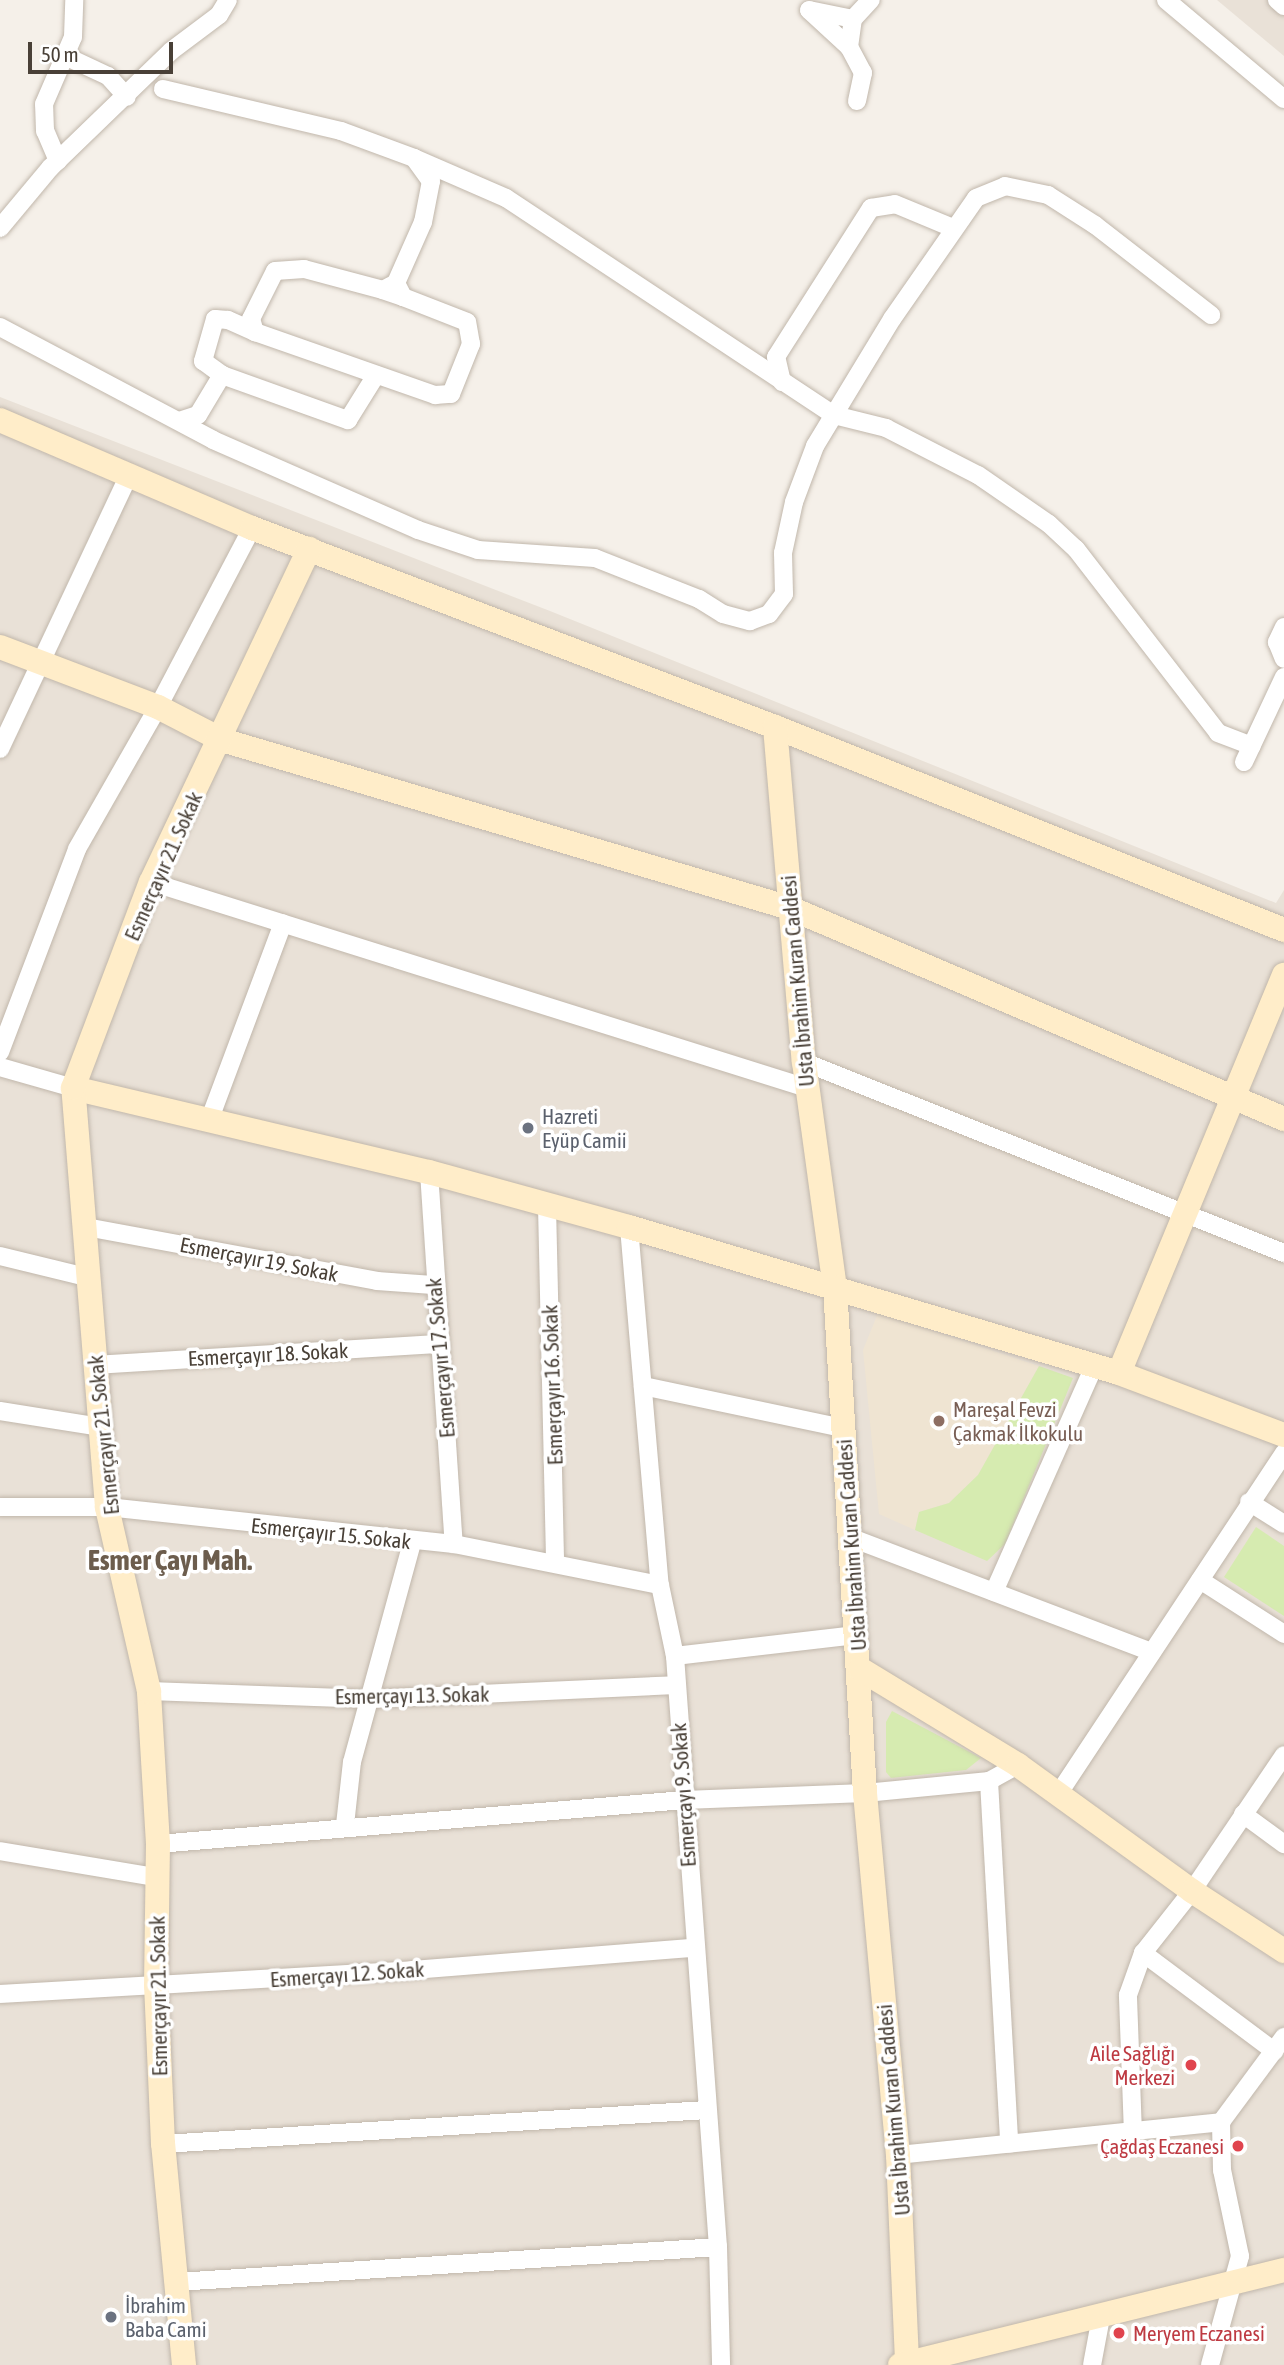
<!DOCTYPE html>
<html>
<head>
<meta charset="utf-8">
<style>
  body { margin:0 }
  #map { position:relative; width:1284px; height:2365px; overflow:hidden; background:#f5f0e9; font-family:"Asap Condensed",sans-serif }
  div>[style] { position:absolute }
  .residential>* { inset:0; background:#e9e1d7 }
  .education>* { inset:0; background:#efe4d2 }
  .green>* { inset:0; background:#d6ebb0 }
  .roads { filter:drop-shadow(0 0 2px #c1b7ab) drop-shadow(0 0 2px #c1b7ab) }
  .street>* { height:18px; margin:-9px; padding:0 9px; transform-origin:9px; border-radius:9px; background:#fff }
  .secondary>* { height:24px; margin:-12px; padding:0 12px; transform-origin:12px; border-radius:12px; background:#ffedc9 }
  .dots>* { width:19px; height:19px; translate:-50% -50%; box-sizing:border-box; border:4px solid #fff; border-radius:50% }
  span { translate:-50% -50%; white-space:nowrap; text-align:center; line-height:1.15; -webkit-text-stroke:7px #fff; paint-order:stroke }
  .street-label { font-size:21px; color:#494037 }
  .worship-label { font-size:21px; color:#5b616d }
  .left { translate:0 -50%; text-align:left }
  .education-label { font-size:21px; color:#785e54 }
  .health-label { font-size:21px; color:#be3a42 }
  .right { translate:-100% -50%; text-align:right }
  .district-label { font-size:28px; color:#6c5d4d; font-weight:700 }
  .scale { position:absolute; left:28px; top:42px; width:145px; height:32px; box-sizing:border-box; border:4px solid #494037; border-top:0; padding-left:9px; font-size:21px; line-height:24px; white-space:nowrap; color:#494037; -webkit-text-stroke:5px #fff; paint-order:stroke }
</style>
</head>
<body>
<div id="map">
  <div class="residential">
    <div style="clip-path:polygon(1217px 0,1284px 0,1284px 56px)"></div>
    <div style="clip-path:polygon(0 397px,550px 611px,1276px 903px,1284px 890px,1284px 2365px,0 2365px)"></div>
  </div>
  <div class="education">
    <div style="clip-path:polygon(878px 1313px,1039px 1366px,978px 1475px,949px 1503px,919px 1512px,915px 1530px,879px 1514px,863px 1350px)"></div>
  </div>
  <div class="green">
    <div style="clip-path:polygon(1039px 1366px,1073px 1378px,1005px 1544px,987px 1561px,915px 1530px,919px 1512px,949px 1503px,978px 1475px)"></div>
    <div style="clip-path:polygon(1256px 1527px,1284px 1546px,1284px 1616px,1224px 1577px)"></div>
    <div style="clip-path:polygon(892px 1711px,981px 1758px,966px 1770px,891px 1778px,886px 1772px,886px 1722px)"></div>
  </div>
  <div class="roads">
    <div class="street">
      <div style="left:1166px;top:0;width:154px;rotate:40deg"></div>
      <div style="left:1277px;top:0;width:9px;rotate:41deg"></div>
      <div style="left:849px;top:47px;width:54px;rotate:-137.2deg"></div>
      <div style="left:809px;top:10px;width:45px;rotate:11.6deg"></div>
      <div style="left:65px;top:56px;width:47px;rotate:24.9deg"></div>
      <div style="left:108px;top:76px;width:28px;rotate:48deg"></div>
      <div style="left:163px;top:89px;width:183px;rotate:13.3deg"></div>
      <div style="left:341px;top:131px;width:78px;rotate:20.3deg"></div>
      <div style="left:414px;top:158px;width:29px;rotate:54deg"></div>
      <div style="left:431px;top:181px;width:42px;rotate:101deg"></div>
      <div style="left:423px;top:222px;width:67px;rotate:113.9deg"></div>
      <div style="left:396px;top:283px;width:16px;rotate:63deg"></div>
      <div style="left:403px;top:297px;width:21px;rotate:-161deg"></div>
      <div style="left:383px;top:290px;width:15px;rotate:-28deg"></div>
      <div style="left:857px;top:101px;width:29px;rotate:-78deg"></div>
      <div style="left:863px;top:73px;width:30px;rotate:-118deg"></div>
      <div style="left:849px;top:47px;width:28px;rotate:-82deg"></div>
      <div style="left:853px;top:19px;width:26px;rotate:-47deg"></div>
      <div style="left:414px;top:158px;width:100px;rotate:23.5deg"></div>
      <div style="left:506px;top:198px;width:393px;rotate:33.5deg"></div>
      <div style="left:834px;top:415px;width:54px;rotate:14deg"></div>
      <div style="left:886px;top:428px;width:103px;rotate:27.1deg"></div>
      <div style="left:978px;top:475px;width:86px;rotate:34.6deg"></div>
      <div style="left:1049px;top:524px;width:37px;rotate:43deg"></div>
      <div style="left:1076px;top:549px;width:232px;rotate:52.3deg"></div>
      <div style="left:1218px;top:733px;width:36px;rotate:21deg"></div>
      <div style="left:58px;top:161px;width:33px;rotate:-113deg"></div>
      <div style="left:45px;top:131px;width:27px;rotate:-92deg"></div>
      <div style="left:44px;top:104px;width:73px;rotate:-66.6deg"></div>
      <div style="left:73px;top:37px;width:37px;rotate:-88deg"></div>
      <div style="left:0;top:228px;width:78px;rotate:-50.2deg"></div>
      <div style="left:50px;top:168px;width:168px;rotate:-44deg"></div>
      <div style="left:171px;top:51px;width:60px;rotate:-36.9deg"></div>
      <div style="left:219px;top:15px;width:17px;rotate:-59deg"></div>
      <div style="left:383px;top:290px;width:82px;rotate:-165.1deg"></div>
      <div style="left:304px;top:269px;width:29px;rotate:176deg"></div>
      <div style="left:275px;top:271px;width:54px;rotate:116.6deg"></div>
      <div style="left:251px;top:319px;width:14px;rotate:73deg"></div>
      <div style="left:255px;top:332px;width:191px;rotate:19.3deg"></div>
      <div style="left:435px;top:395px;width:16px;rotate:-4deg"></div>
      <div style="left:451px;top:394px;width:54px;rotate:-68.2deg"></div>
      <div style="left:471px;top:344px;width:22px;rotate:-100deg"></div>
      <div style="left:467px;top:322px;width:69px;rotate:-158.7deg"></div>
      <div style="left:0;top:327px;width:241px;rotate:27.9deg"></div>
      <div style="left:213px;top:440px;width:224px;rotate:23.7deg"></div>
      <div style="left:418px;top:530px;width:63px;rotate:18.4deg"></div>
      <div style="left:478px;top:550px;width:117px;rotate:3.9deg"></div>
      <div style="left:595px;top:558px;width:112px;rotate:21.5deg"></div>
      <div style="left:699px;top:599px;width:28px;rotate:32deg"></div>
      <div style="left:723px;top:614px;width:28px;rotate:15deg"></div>
      <div style="left:750px;top:621px;width:20px;rotate:-20deg"></div>
      <div style="left:769px;top:614px;width:25px;rotate:-53deg"></div>
      <div style="left:784px;top:594px;width:41px;rotate:-91.4deg"></div>
      <div style="left:783px;top:553px;width:52px;rotate:-77.8deg"></div>
      <div style="left:794px;top:502px;width:60px;rotate:-69.4deg"></div>
      <div style="left:815px;top:446px;width:149px;rotate:-58.8deg"></div>
      <div style="left:892px;top:319px;width:147px;rotate:-55.2deg"></div>
      <div style="left:976px;top:198px;width:31px;rotate:-22deg"></div>
      <div style="left:1005px;top:186px;width:44px;rotate:11.8deg"></div>
      <div style="left:1048px;top:195px;width:56px;rotate:32.6deg"></div>
      <div style="left:1095px;top:225px;width:147px;rotate:37.8deg"></div>
      <div style="left:255px;top:332px;width:30px;rotate:-156deg"></div>
      <div style="left:228px;top:320px;width:13px;rotate:-176deg"></div>
      <div style="left:215px;top:319px;width:44px;rotate:105.9deg"></div>
      <div style="left:203px;top:361px;width:24px;rotate:36deg"></div>
      <div style="left:222px;top:375px;width:134px;rotate:19.7deg"></div>
      <div style="left:348px;top:420px;width:53px;rotate:-58.1deg"></div>
      <div style="left:782px;top:382px;width:26px;rotate:-103deg"></div>
      <div style="left:776px;top:357px;width:177px;rotate:-57.5deg"></div>
      <div style="left:871px;top:208px;width:24px;rotate:-9deg"></div>
      <div style="left:895px;top:204px;width:63px;rotate:22.5deg"></div>
      <div style="left:179px;top:421px;width:20px;rotate:-18deg"></div>
      <div style="left:198px;top:415px;width:47px;rotate:-59deg"></div>
      <div style="left:1284px;top:627px;width:17px;rotate:115deg"></div>
      <div style="left:1277px;top:642px;width:18px;rotate:68deg"></div>
      <div style="left:0;top:749px;width:303px;rotate:-64.8deg"></div>
      <div style="left:1244px;top:762px;width:94px;rotate:-64.8deg"></div>
      <div style="left:151px;top:882px;width:688px;rotate:17.43deg"></div>
      <div style="left:0;top:1052px;width:217px;rotate:-69.2deg"></div>
      <div style="left:77px;top:849px;width:163px;rotate:-60.3deg"></div>
      <div style="left:158px;top:707px;width:202px;rotate:-62.3deg"></div>
      <div style="left:804px;top:1062px;width:517px;rotate:21.7deg"></div>
      <div style="left:0;top:1067px;width:76px;rotate:16deg"></div>
      <div style="left:209px;top:1121px;width:211px;rotate:-69.5deg"></div>
      <div style="left:429px;top:1172px;width:373px;rotate:86.2deg"></div>
      <div style="left:547px;top:1206px;width:357px;rotate:88.7deg"></div>
      <div style="left:86px;top:1227px;width:296px;rotate:10.5deg"></div>
      <div style="left:377px;top:1281px;width:56px;rotate:4.1deg"></div>
      <div style="left:629px;top:1227px;width:359px;rotate:85.1deg"></div>
      <div style="left:660px;top:1585px;width:73px;rotate:78.1deg"></div>
      <div style="left:675px;top:1656px;width:593px;rotate:85.84deg"></div>
      <div style="left:718px;top:2247px;width:118px;rotate:88.5deg"></div>
      <div style="left:0;top:1256px;width:93px;rotate:13.7deg"></div>
      <div style="left:95px;top:1365px;width:346px;rotate:-3.5deg"></div>
      <div style="left:643px;top:1386px;width:204px;rotate:11.9deg"></div>
      <div style="left:0;top:1411px;width:101px;rotate:9.1deg"></div>
      <div style="left:1249px;top:1502px;width:41px;rotate:32.2deg"></div>
      <div style="left:0;top:1507px;width:107px"></div>
      <div style="left:107px;top:1507px;width:349px;rotate:6.1deg"></div>
      <div style="left:454px;top:1544px;width:210px;rotate:11.3deg"></div>
      <div style="left:849px;top:1537px;width:324px;rotate:20.8deg"></div>
      <div style="left:1200px;top:1580px;width:100px;rotate:32.7deg"></div>
      <div style="left:994px;top:1592px;width:247px;rotate:-66.1deg"></div>
      <div style="left:675px;top:1656px;width:182px;rotate:-6.6deg"></div>
      <div style="left:149px;top:1691px;width:221px;rotate:2.1deg"></div>
      <div style="left:370px;top:1699px;width:306px;rotate:-2.6deg"></div>
      <div style="left:989px;top:1781px;width:363px;rotate:86.8deg"></div>
      <div style="left:1059px;top:1793px;width:408px;rotate:-56.5deg"></div>
      <div style="left:1243px;top:1814px;width:51px;rotate:36.2deg"></div>
      <div style="left:345px;top:1825px;width:63px;rotate:-83.7deg"></div>
      <div style="left:352px;top:1762px;width:228px;rotate:-74.7deg"></div>
      <div style="left:158px;top:1844px;width:528px;rotate:-4.78deg"></div>
      <div style="left:684px;top:1800px;width:181px;rotate:-2.2deg"></div>
      <div style="left:865px;top:1793px;width:125px;rotate:-5.5deg"></div>
      <div style="left:989px;top:1781px;width:33px;rotate:-29deg"></div>
      <div style="left:0;top:1851px;width:158px;rotate:9.5deg"></div>
      <div style="left:1143px;top:1953px;width:164px;rotate:36.8deg"></div>
      <div style="left:0;top:1994px;width:413px;rotate:-3.3deg"></div>
      <div style="left:412px;top:1970px;width:283px;rotate:-4.5deg"></div>
      <div style="left:1133px;top:2134px;width:139px;rotate:-92.1deg"></div>
      <div style="left:1128px;top:1995px;width:45px;rotate:-70.3deg"></div>
      <div style="left:1143px;top:1953px;width:79px;rotate:-51.7deg"></div>
      <div style="left:1192px;top:1891px;width:164px;rotate:-55.9deg"></div>
      <div style="left:163px;top:2144px;width:545px;rotate:-3.58deg"></div>
      <div style="left:898px;top:2155px;width:325px;rotate:-5.8deg"></div>
      <div style="left:177px;top:2282px;width:542px;rotate:-3.7deg"></div>
      <div style="left:1092px;top:2365px;width:49px;rotate:-79.4deg"></div>
      <div style="left:1210px;top:2365px;width:113px;rotate:-74.6deg"></div>
      <div style="left:1240px;top:2256px;width:88px;rotate:-101.8deg"></div>
      <div style="left:1222px;top:2170px;width:48px;rotate:-91.2deg"></div>
      <div style="left:1221px;top:2122px;width:106px;rotate:-53.5deg"></div>
    </div>
    <div class="secondary">
      <div style="left:0;top:420px;width:274px;rotate:23.2deg"></div>
      <div style="left:252px;top:528px;width:560px;rotate:20.83deg"></div>
      <div style="left:775px;top:727px;width:548px;rotate:21.74deg"></div>
      <div style="left:0;top:647px;width:169px;rotate:20.8deg"></div>
      <div style="left:158px;top:707px;width:72px;rotate:27.3deg"></div>
      <div style="left:222px;top:740px;width:592px;rotate:16.48deg"></div>
      <div style="left:790px;top:908px;width:537px;rotate:23.13deg"></div>
      <div style="left:775px;top:727px;width:336px;rotate:85.1deg"></div>
      <div style="left:804px;top:1062px;width:227px;rotate:82.2deg"></div>
      <div style="left:835px;top:1287px;width:507px;rotate:86.61deg"></div>
      <div style="left:865px;top:1793px;width:364px;rotate:84.8deg"></div>
      <div style="left:898px;top:2155px;width:210px;rotate:87.5deg"></div>
      <div style="left:73px;top:1088px;width:366px;rotate:13.3deg"></div>
      <div style="left:429px;top:1172px;width:207px;rotate:15.4deg"></div>
      <div style="left:629px;top:1227px;width:511px;rotate:16.59deg"></div>
      <div style="left:1119px;top:1373px;width:176px;rotate:20.6deg"></div>
      <div style="left:1119px;top:1373px;width:431px;rotate:-67.5deg"></div>
      <div style="left:860px;top:1669px;width:185px;rotate:31.3deg"></div>
      <div style="left:1018px;top:1765px;width:215px;rotate:35.9deg"></div>
      <div style="left:1192px;top:1891px;width:110px;rotate:33.1deg"></div>
      <div style="left:184px;top:2365px;width:222px;rotate:-95.4deg"></div>
      <div style="left:163px;top:2144px;width:158px;rotate:-92.5deg"></div>
      <div style="left:156px;top:1986px;width:142px;rotate:-89.2deg"></div>
      <div style="left:158px;top:1844px;width:153px;rotate:-93.4deg"></div>
      <div style="left:149px;top:1691px;width:189px;rotate:-102.9deg"></div>
      <div style="left:107px;top:1507px;width:420px;rotate:-94.6deg"></div>
      <div style="left:73px;top:1088px;width:220px;rotate:-69.3deg"></div>
      <div style="left:151px;top:882px;width:369px;rotate:-64.6deg"></div>
      <div style="left:900px;top:2365px;width:396px;rotate:-13.9deg"></div>
    </div>
  </div>
  <div class="dots">
    <div style="left:528px;top:1128px;background:#6b7280"></div>
    <div style="left:939px;top:1421px;background:#8d6e63"></div>
    <div style="left:1191px;top:2065px;background:#e0444e"></div>
    <div style="left:1238px;top:2146px;background:#e0444e"></div>
    <div style="left:111px;top:2317px;background:#6b7280"></div>
    <div style="left:1119px;top:2333px;background:#e0444e"></div>
  </div>
  <div class="street-label">
    <span style="left:163px;top:866px;rotate:-66deg">Esmerçayır 21. Sokak</span>
    <span style="left:797px;top:981px;rotate:-95deg">Usta İbrahim Kuran Caddesi</span>
    <span style="left:259px;top:1259px;rotate:11deg">Esmerçayır 19. Sokak</span>
    <span style="left:268px;top:1354px;rotate:-3deg">Esmerçayır 18. Sokak</span>
    <span style="left:440px;top:1358px;rotate:-95deg">Esmerçayır 17. Sokak</span>
    <span style="left:552px;top:1385px;rotate:-92deg">Esmerçayır 16. Sokak</span>
    <span style="left:103px;top:1435px;rotate:-96deg">Esmerçayır 21. Sokak</span>
    <span style="left:331px;top:1533px;rotate:6deg">Esmerçayır 15. Sokak</span>
    <span style="left:851px;top:1545px;rotate:-94deg">Usta İbrahim Kuran Caddesi</span>
    <span style="left:412px;top:1695px;rotate:-1deg">Esmerçayı 13. Sokak</span>
    <span style="left:683px;top:1795px;rotate:-94deg">Esmerçayı 9. Sokak</span>
    <span style="left:347px;top:1974px;rotate:-4deg">Esmerçayı 12. Sokak</span>
    <span style="left:158px;top:1996px;rotate:-91deg">Esmerçayır 21. Sokak</span>
    <span style="left:893px;top:2110px;rotate:-95deg">Usta İbrahim Kuran Caddesi</span>
  </div>
  <div class="worship-label">
    <span class="left" style="left:542px;top:1128px">Hazreti<br>Eyüp Camii</span>
    <span class="left" style="left:125px;top:2317px">İbrahim<br>Baba Cami</span>
  </div>
  <div class="education-label">
    <span class="left" style="left:953px;top:1421px">Mareşal Fevzi<br>Çakmak İlkokulu</span>
  </div>
  <div class="health-label">
    <span class="right" style="left:1175px;top:2065px">Aile Sağlığı<br>Merkezi</span>
    <span class="right" style="left:1224px;top:2146px">Çağdaş Eczanesi</span>
    <span class="left" style="left:1133px;top:2333px">Meryem Eczanesi</span>
  </div>
  <div class="district-label">
    <span style="left:170px;top:1560px">Esmer Çayı Mah.</span>
  </div>
  <div class="scale">50 m</div>
</div>
</body>
</html>
